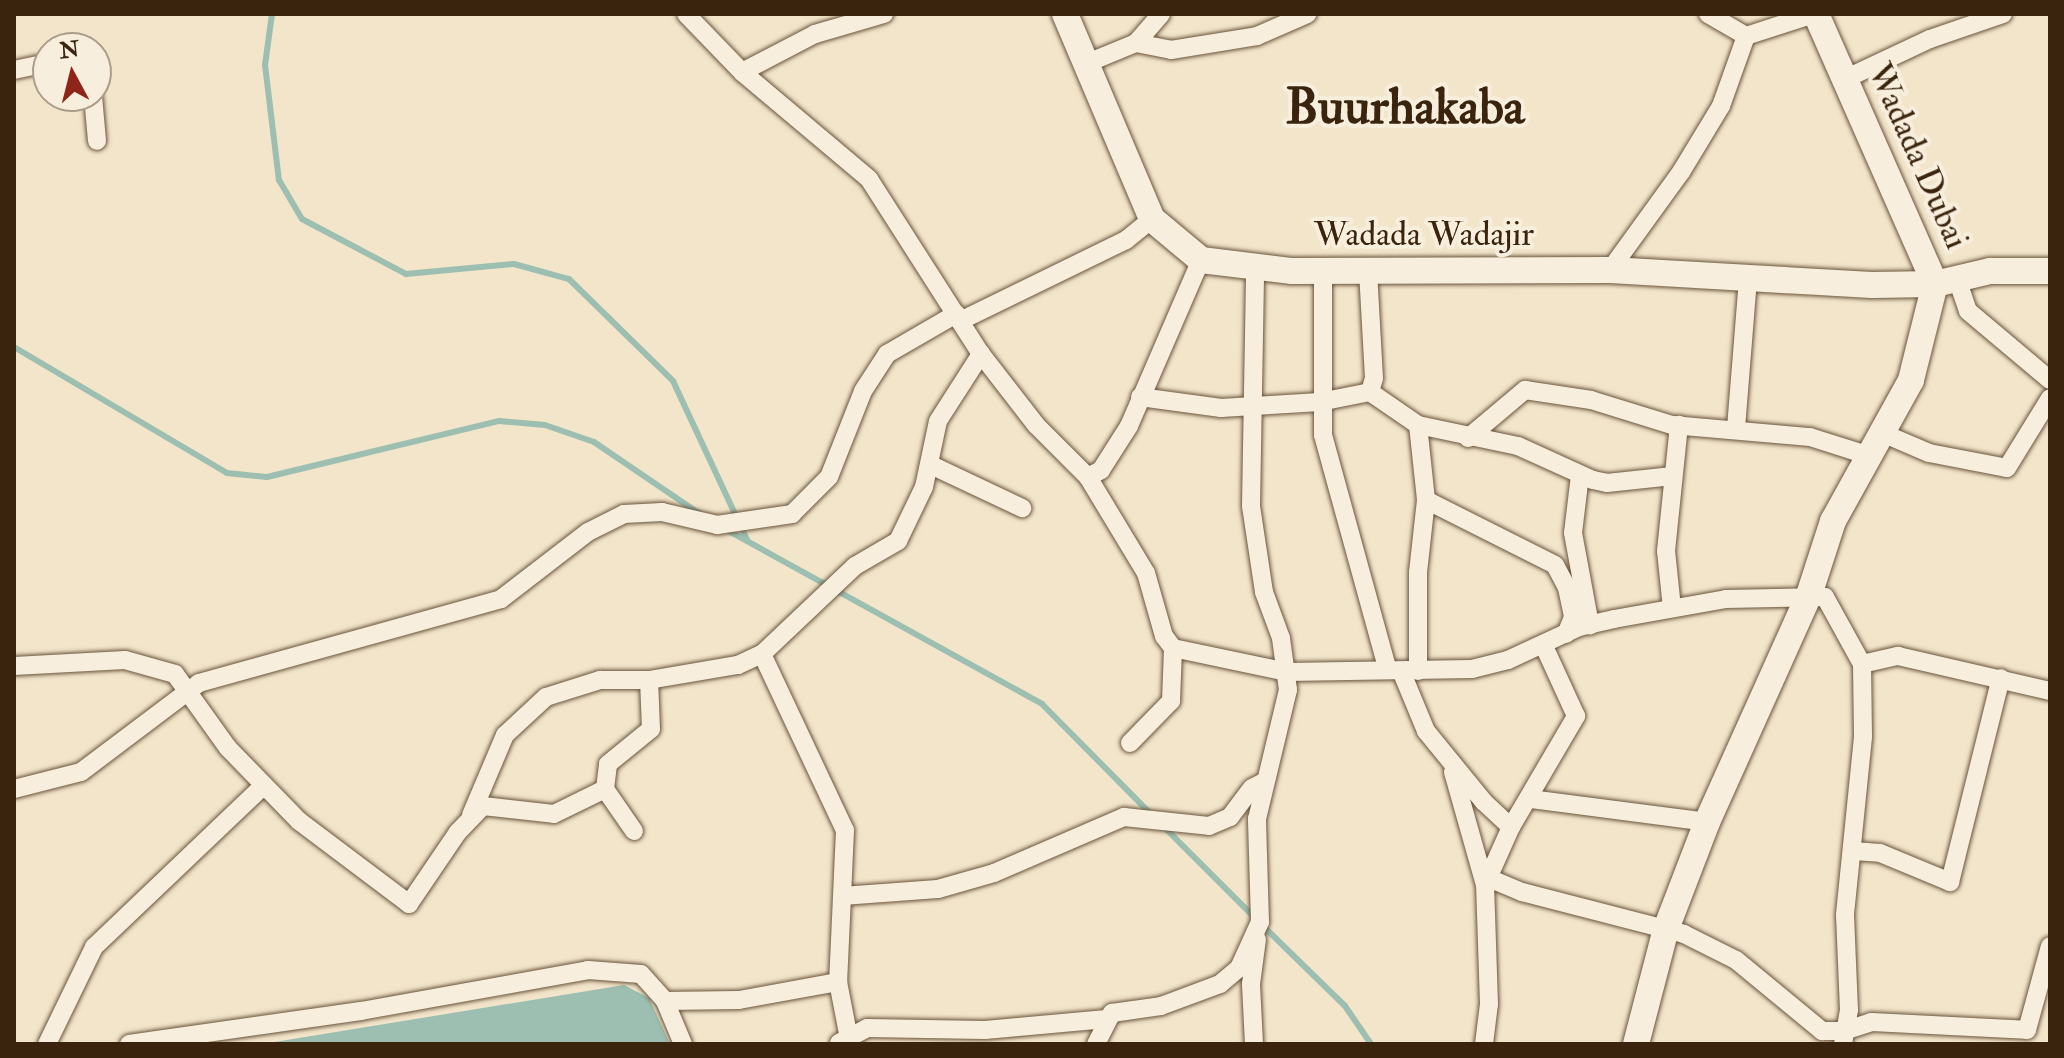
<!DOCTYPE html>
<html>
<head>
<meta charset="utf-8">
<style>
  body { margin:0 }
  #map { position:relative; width:2064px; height:1058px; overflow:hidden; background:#f3e5ca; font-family:"IM FELL Double Pica",serif }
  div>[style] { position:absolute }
  .water>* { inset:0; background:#9cbfb1 }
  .stream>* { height:6px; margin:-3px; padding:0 3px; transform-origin:3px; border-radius:3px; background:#9cbfb1 }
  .roads { filter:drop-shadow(0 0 2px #69543c) drop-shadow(0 0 2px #69543c) }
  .street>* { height:18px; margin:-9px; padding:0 9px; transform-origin:9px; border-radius:9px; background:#f7eedd }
  .secondary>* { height:26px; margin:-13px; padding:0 13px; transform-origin:13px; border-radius:13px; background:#f7eedd }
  span { translate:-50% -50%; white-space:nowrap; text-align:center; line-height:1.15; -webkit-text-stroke:8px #f7eedd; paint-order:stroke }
  .street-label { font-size:34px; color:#3b240d }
  .town-label { font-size:50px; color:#3b240d; font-weight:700 }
  .frame { position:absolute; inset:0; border:16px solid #3b240d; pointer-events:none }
  .north { position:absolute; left:32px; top:32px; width:80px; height:80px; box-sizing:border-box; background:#f7eedd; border:2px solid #ac9d8a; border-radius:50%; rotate:353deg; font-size:22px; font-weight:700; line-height:32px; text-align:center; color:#3b240d }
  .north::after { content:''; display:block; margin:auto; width:28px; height:36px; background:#8f2418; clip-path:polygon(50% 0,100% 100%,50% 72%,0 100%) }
</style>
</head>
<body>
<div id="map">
  <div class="water">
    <div style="clip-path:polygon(624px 985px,649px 998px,670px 1044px,262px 1044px)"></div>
  </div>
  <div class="stream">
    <div style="left:272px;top:14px;width:51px;rotate:97.8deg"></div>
    <div style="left:265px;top:65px;width:116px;rotate:83.1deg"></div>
    <div style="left:279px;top:180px;width:45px;rotate:59.5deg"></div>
    <div style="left:302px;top:219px;width:118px;rotate:27.9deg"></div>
    <div style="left:406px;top:274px;width:108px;rotate:-5.3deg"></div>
    <div style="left:514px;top:264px;width:57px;rotate:15.3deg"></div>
    <div style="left:569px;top:279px;width:146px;rotate:44.4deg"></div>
    <div style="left:673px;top:381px;width:175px;rotate:65deg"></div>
    <div style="left:14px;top:347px;width:247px;rotate:30.6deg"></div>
    <div style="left:227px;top:473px;width:40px;rotate:5.7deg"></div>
    <div style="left:267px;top:477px;width:239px;rotate:-13.6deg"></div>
    <div style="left:499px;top:421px;width:46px;rotate:5deg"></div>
    <div style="left:545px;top:425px;width:52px;rotate:19.1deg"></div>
    <div style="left:594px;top:442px;width:128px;rotate:34.2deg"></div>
    <div style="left:727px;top:530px;width:360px;rotate:28.9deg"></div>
    <div style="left:1042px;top:704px;width:156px;rotate:45.3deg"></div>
    <div style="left:1163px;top:826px;width:129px;rotate:45deg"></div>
    <div style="left:1262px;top:925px;width:116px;rotate:44.3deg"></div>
    <div style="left:1345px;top:1006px;width:46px;rotate:55.6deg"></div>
  </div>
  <div class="roads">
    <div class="street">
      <div style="left:686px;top:14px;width:81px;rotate:46deg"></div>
      <div style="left:742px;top:72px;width:166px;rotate:40.1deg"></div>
      <div style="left:869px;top:179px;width:208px;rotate:57.4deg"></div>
      <div style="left:981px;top:354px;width:90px;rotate:52.2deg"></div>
      <div style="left:1036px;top:425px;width:74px;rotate:45deg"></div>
      <div style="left:1088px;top:477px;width:112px;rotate:58.9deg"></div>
      <div style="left:1146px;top:573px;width:66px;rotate:74.1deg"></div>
      <div style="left:1164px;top:636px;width:15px;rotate:53deg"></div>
      <div style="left:1173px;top:648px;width:116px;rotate:11.9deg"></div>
      <div style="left:1287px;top:672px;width:185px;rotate:-0.9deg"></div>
      <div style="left:1472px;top:669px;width:37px;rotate:-14deg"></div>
      <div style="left:1508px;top:660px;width:78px;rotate:-24.9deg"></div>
      <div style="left:1579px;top:627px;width:36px;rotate:-13deg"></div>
      <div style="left:1614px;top:619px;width:114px;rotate:-10.1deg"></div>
      <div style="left:1726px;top:599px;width:99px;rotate:-1.2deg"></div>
      <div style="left:1825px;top:597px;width:77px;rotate:61.1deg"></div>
      <div style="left:1862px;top:664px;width:73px;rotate:89.2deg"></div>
      <div style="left:1863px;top:737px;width:179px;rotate:95.8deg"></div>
      <div style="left:1845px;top:915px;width:95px;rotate:87.6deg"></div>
      <div style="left:1849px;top:1010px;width:35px;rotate:100deg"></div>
      <div style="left:1708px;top:14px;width:44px;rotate:30.1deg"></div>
      <div style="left:1136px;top:43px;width:36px;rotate:11deg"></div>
      <div style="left:1171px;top:50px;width:87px;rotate:-9.2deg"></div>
      <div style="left:1257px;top:36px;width:55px;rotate:-23.7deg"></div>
      <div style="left:1085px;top:64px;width:55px;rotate:-22.4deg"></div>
      <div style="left:1136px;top:43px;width:38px;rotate:-49deg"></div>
      <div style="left:14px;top:70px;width:35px;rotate:-12deg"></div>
      <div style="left:742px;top:72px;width:82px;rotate:-27.5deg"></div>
      <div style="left:815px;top:34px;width:72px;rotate:-16.2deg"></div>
      <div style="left:1845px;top:79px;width:94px;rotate:-25.2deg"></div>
      <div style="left:1930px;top:39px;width:77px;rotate:-18.9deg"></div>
      <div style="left:93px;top:96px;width:45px;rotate:84.9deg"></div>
      <div style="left:1610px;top:270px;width:121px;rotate:-54.1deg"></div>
      <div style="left:1681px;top:172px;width:77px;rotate:-58.8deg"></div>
      <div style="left:1721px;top:106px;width:74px;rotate:-70.3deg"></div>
      <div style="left:1746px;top:36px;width:71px;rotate:-17.9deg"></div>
      <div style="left:1323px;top:271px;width:164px;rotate:90deg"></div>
      <div style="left:1323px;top:435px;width:242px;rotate:74.6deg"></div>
      <div style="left:1368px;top:271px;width:107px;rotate:86.8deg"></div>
      <div style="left:1374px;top:378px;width:15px;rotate:106deg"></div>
      <div style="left:1957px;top:279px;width:34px;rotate:71deg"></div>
      <div style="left:1968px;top:311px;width:107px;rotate:40.1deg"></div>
      <div style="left:960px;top:321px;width:185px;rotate:-26deg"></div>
      <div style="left:1126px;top:240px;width:33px;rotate:-39deg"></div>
      <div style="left:1140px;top:397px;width:82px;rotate:7.7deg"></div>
      <div style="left:1221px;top:408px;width:99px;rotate:-3.5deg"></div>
      <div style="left:1320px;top:402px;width:51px;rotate:-11.3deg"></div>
      <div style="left:1370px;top:392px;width:58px;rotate:34.5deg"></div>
      <div style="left:1418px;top:425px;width:102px;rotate:11.9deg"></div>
      <div style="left:1518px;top:446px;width:82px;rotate:24.4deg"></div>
      <div style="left:1593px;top:480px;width:14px;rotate:12deg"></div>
      <div style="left:1607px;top:483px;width:66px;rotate:-6.1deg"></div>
      <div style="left:1418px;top:425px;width:75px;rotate:83.9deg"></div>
      <div style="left:1426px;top:500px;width:73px;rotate:96.3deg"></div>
      <div style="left:1418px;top:573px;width:98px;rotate:90deg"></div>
      <div style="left:1736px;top:428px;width:149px;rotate:-85.4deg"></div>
      <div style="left:1880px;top:432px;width:53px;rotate:23.2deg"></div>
      <div style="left:1929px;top:453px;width:79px;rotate:10.9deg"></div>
      <div style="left:2007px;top:468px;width:82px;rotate:-58.4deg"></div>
      <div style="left:1468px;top:438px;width:75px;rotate:-40.1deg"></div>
      <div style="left:1525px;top:390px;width:67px;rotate:8.6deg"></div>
      <div style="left:1591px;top:400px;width:85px;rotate:17.2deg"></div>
      <div style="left:1672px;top:425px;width:139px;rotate:5deg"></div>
      <div style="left:1810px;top:437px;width:60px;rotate:17.5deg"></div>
      <div style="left:931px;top:465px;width:101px;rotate:25.3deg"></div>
      <div style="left:1580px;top:475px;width:58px;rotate:96.9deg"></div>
      <div style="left:1573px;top:533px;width:94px;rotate:79.5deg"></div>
      <div style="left:1088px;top:477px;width:15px;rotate:-28deg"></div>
      <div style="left:1101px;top:470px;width:52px;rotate:-57.5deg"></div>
      <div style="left:1129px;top:426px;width:181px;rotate:-66.6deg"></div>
      <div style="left:1426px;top:500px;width:144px;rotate:26.7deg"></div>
      <div style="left:1555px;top:565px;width:26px;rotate:62deg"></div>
      <div style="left:1567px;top:588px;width:30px;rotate:78deg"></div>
      <div style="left:1573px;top:617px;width:18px;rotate:112deg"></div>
      <div style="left:1672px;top:608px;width:57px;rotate:-96deg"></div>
      <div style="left:1666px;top:551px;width:127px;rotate:-84.1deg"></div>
      <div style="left:762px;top:654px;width:195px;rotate:64.8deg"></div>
      <div style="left:845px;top:830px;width:152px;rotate:92.6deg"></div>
      <div style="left:838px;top:982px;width:63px;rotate:79deg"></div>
      <div style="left:1862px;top:664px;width:37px;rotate:-13deg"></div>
      <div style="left:1898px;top:656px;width:156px;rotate:13deg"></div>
      <div style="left:14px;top:666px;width:111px;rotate:-3.1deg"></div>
      <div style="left:125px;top:660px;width:52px;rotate:15.6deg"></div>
      <div style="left:175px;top:674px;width:91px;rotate:54.4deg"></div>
      <div style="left:228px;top:748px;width:102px;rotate:45.8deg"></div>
      <div style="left:299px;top:821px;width:138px;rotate:37deg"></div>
      <div style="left:409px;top:904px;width:87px;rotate:-55.8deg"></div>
      <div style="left:458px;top:832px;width:36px;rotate:-46deg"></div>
      <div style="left:483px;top:806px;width:71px;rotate:6.4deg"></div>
      <div style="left:554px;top:814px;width:57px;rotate:-26.1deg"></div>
      <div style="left:1402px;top:673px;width:63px;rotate:67.5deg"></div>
      <div style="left:1426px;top:731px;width:92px;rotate:50.8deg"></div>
      <div style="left:1484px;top:802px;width:37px;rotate:43deg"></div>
      <div style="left:1130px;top:743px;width:59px;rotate:-45.7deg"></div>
      <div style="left:1171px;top:701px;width:53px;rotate:-87.8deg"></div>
      <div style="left:1453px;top:772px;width:117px;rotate:74.2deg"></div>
      <div style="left:14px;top:789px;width:69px;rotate:-14.2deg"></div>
      <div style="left:81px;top:772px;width:148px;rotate:-37deg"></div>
      <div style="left:199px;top:683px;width:313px;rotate:-15.5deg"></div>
      <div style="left:501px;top:599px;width:110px;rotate:-37.6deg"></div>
      <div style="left:588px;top:532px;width:40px;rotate:-26.6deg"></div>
      <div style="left:624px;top:514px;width:38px;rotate:-3deg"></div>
      <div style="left:662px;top:512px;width:57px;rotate:13.3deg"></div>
      <div style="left:717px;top:525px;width:76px;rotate:-8.3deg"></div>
      <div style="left:792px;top:514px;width:52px;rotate:-45deg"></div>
      <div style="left:829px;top:477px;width:92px;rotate:-68.4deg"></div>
      <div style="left:863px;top:391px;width:44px;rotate:-57deg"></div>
      <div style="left:887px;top:354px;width:80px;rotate:-30.1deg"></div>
      <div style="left:1531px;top:799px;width:177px;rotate:7.4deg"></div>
      <div style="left:471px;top:815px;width:87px;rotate:-67deg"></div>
      <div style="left:505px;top:735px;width:56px;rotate:-42.8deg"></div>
      <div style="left:546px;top:697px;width:57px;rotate:-17.5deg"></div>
      <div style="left:600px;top:680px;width:49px"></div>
      <div style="left:649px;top:680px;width:90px;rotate:-9.6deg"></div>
      <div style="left:738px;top:665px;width:26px;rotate:-25deg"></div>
      <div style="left:762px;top:654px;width:128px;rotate:-43.4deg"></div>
      <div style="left:855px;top:566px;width:50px;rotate:-30.2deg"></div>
      <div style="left:898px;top:541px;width:60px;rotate:-64.3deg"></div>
      <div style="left:924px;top:487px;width:67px;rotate:-78deg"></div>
      <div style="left:938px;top:421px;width:80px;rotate:-57.3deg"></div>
      <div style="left:634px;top:831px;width:51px;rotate:-124.6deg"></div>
      <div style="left:605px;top:789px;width:25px;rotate:-83deg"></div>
      <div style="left:608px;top:764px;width:55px;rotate:-39.1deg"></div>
      <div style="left:651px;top:729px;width:49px;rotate:-92.3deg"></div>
      <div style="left:1853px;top:851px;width:27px;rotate:4deg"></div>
      <div style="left:1880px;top:853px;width:76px;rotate:22.5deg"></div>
      <div style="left:1950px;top:882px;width:210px;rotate:-76deg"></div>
      <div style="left:1491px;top:879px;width:34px;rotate:23deg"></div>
      <div style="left:1522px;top:892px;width:167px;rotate:14.5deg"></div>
      <div style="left:1684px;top:934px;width:58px;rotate:26.6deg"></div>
      <div style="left:1736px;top:960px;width:112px;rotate:39.5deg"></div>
      <div style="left:1822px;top:1031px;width:22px"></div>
      <div style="left:1844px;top:1031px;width:28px;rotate:-18deg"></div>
      <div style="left:1871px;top:1022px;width:156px;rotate:2.9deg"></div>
      <div style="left:2027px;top:1030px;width:87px;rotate:-74.7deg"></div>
      <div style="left:842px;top:896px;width:96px;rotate:-4.2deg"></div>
      <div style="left:938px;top:889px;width:58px;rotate:-15.9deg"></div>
      <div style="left:994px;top:873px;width:142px;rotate:-23.3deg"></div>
      <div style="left:1124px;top:817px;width:85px;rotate:6deg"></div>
      <div style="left:1209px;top:826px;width:23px;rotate:-23deg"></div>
      <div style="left:1230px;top:817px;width:36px;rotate:-53deg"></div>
      <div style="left:1252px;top:788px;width:13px;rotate:-27deg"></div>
      <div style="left:665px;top:1001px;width:74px;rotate:-0.8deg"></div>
      <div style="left:739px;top:1000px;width:101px;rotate:-10.3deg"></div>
      <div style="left:839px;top:1043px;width:32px;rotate:-28deg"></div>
      <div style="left:867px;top:1028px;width:118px;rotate:1deg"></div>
      <div style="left:985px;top:1030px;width:122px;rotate:-5.2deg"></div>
      <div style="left:47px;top:1044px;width:108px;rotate:-64.1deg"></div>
      <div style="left:94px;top:947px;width:233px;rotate:-43.6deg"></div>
      <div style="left:129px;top:1044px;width:234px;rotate:-8.1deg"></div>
      <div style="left:361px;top:1011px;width:231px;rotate:-10.2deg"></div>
      <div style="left:588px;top:970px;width:53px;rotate:4.3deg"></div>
      <div style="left:641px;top:974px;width:36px;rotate:48deg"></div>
      <div style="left:665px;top:1001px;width:47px;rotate:67.3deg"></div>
      <div style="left:1096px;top:1044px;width:35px;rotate:-63deg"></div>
      <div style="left:1112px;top:1013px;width:49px;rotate:-8.1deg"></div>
      <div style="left:1161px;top:1006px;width:63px;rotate:-20.4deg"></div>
      <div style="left:1220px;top:984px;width:25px;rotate:-40deg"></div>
      <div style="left:1239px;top:968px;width:51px;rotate:-65.5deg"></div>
      <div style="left:1260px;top:922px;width:103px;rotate:-91.7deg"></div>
      <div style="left:1257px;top:819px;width:133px;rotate:-76.5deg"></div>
      <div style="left:1288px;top:690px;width:52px;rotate:-97.7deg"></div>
      <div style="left:1281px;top:638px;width:49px;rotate:-110.3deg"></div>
      <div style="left:1264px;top:592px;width:87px;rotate:-98.6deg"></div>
      <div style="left:1251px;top:506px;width:237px;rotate:-89deg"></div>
      <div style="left:1254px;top:1044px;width:60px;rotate:-92.9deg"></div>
      <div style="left:1251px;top:984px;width:45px;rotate:-82.4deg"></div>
      <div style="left:1484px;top:1044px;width:40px;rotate:-82.9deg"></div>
      <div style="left:1489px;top:1004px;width:119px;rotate:-91.9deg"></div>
      <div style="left:1485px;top:885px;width:64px;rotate:-65.9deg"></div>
      <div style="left:1511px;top:827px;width:129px;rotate:-59.6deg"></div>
      <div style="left:1576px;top:716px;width:77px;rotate:-114.6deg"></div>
    </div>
    <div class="secondary">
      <div style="left:1065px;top:14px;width:223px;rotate:67deg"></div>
      <div style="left:1152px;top:219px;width:64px;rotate:39.9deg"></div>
      <div style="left:1201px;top:260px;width:92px;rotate:6.9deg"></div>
      <div style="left:1292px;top:271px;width:318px;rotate:-0.2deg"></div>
      <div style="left:1610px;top:270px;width:262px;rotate:3.3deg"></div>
      <div style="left:1872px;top:285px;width:63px;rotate:-0.9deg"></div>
      <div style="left:1935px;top:284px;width:57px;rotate:-13.3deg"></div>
      <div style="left:1990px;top:271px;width:60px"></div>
      <div style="left:1816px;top:14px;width:295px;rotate:66.2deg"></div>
      <div style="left:1636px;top:1044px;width:119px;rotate:-75.4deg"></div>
      <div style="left:1666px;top:929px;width:115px;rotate:-69deg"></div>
      <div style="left:1707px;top:822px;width:249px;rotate:-65.8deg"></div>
      <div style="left:1809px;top:595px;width:78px;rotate:-72deg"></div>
      <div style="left:1833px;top:521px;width:161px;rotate:-61deg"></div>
      <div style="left:1911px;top:380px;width:99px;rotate:-76deg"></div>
    </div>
  </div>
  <div class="street-label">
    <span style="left:1918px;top:156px;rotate:66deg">Wadada Dubai</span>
    <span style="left:1424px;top:235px">Wadada Wadajir</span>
  </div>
  <div class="town-label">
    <span style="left:1405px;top:108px">Buurhakaba</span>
  </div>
  <div class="frame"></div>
  <div class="north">N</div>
</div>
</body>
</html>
